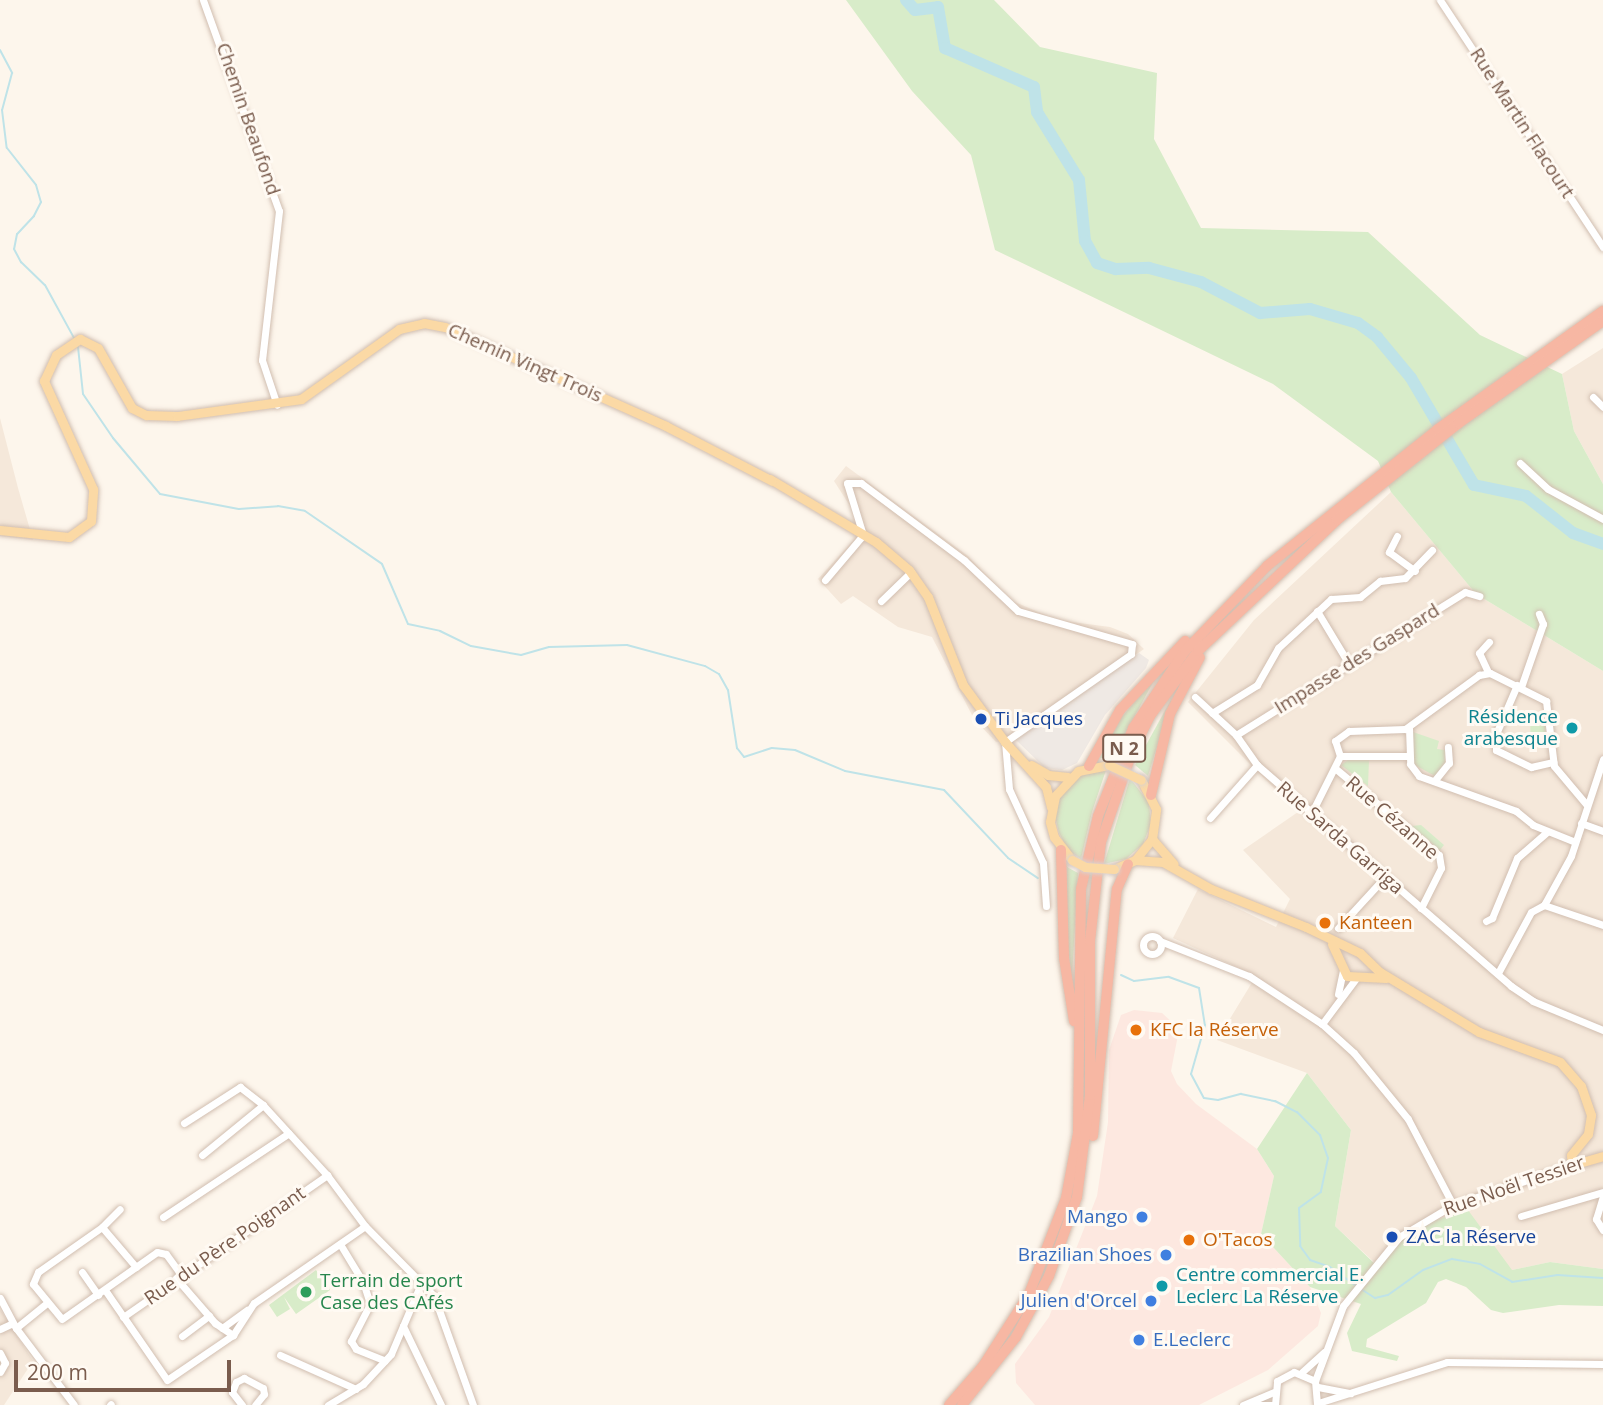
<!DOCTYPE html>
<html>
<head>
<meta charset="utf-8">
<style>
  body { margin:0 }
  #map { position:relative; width:1603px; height:1405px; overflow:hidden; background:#fdf6ec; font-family:"Open Sans",sans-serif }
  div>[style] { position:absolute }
  .residential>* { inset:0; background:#f5e8da }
  .commercial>* { inset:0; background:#fde8e0 }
  .industrial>* { inset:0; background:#efe9e4 }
  .green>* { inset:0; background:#d8ecc9; transform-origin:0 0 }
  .stream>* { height:2px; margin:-1px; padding:0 1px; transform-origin:1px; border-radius:1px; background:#bfe3e8 }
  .river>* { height:12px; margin:-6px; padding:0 6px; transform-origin:6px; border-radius:6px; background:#bfe3e8 }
  .roads { filter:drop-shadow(0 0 2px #d1beb0) drop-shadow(0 0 2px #d1beb0) }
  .minor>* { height:7px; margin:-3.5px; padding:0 3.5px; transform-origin:3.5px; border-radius:3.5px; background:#fff }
  .minor>.ring { margin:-3.5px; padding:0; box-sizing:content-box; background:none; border:7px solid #fff; border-radius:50% }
  .major>* { height:9px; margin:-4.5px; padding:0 4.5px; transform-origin:4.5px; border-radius:4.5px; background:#fbd9a5 }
  .highway>* { height:10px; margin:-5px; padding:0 5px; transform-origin:5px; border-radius:5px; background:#f7b7a3 }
  .bridges { filter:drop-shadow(0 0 2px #dad1cd) drop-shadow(0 0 2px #dad1cd) }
  .major-bridge>* { height:9px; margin:-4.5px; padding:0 4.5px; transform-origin:4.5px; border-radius:4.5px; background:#fbd9a5 }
  .dots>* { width:19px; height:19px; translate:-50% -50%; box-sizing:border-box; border:4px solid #fffaf3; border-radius:50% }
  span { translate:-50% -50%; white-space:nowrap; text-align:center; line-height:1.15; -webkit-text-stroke:6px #fffaf3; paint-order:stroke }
  .shield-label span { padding:2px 5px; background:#fffaf3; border:2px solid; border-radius:5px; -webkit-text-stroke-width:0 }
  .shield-label { font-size:18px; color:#7a5c4d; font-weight:700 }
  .street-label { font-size:19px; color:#7a5c4d }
  .culture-label { font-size:19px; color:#0d838f }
  .right { translate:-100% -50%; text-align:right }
  .left { translate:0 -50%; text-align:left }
  .transit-label { font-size:19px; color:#164399 }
  .food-label { font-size:19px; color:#c56008 }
  .shop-label { font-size:19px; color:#366cbe }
  .leisure-label { font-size:19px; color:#27864d }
  .scale { position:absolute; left:14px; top:1360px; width:217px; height:32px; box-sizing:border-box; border:4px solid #7a5c4d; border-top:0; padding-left:9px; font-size:21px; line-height:24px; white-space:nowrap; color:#7a5c4d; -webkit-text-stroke:5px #fffaf3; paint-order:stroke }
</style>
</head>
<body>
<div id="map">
  <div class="residential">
    <div style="clip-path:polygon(1603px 348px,1603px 484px,1574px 431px,1562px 374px)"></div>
    <div style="clip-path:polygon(0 418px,18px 488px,33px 540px,0 536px)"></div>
    <div style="clip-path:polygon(846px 466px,968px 556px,1010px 600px,1057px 620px,1110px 627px,1128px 634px,1144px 649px,1016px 740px,996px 742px,974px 719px,932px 637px,898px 627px,853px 596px,841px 604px,818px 579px,860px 533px,852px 509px,834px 481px)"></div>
    <div style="clip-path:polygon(1391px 492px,1476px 594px,1603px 671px,1603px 1269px,1550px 1262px,1512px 1270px,1375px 1263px,1335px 1226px,1351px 1130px,1307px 1073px,1217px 1040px,1256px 976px,1173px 938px,1198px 889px,1276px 927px,1290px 899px,1243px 850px,1298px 812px,1188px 702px,1254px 620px)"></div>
    <div style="clip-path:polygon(0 1309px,33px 1361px,4px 1405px,0 1405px)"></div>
  </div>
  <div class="commercial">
    <div style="clip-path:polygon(1134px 1010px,1162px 1013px,1174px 1024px,1178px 1035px,1171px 1071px,1177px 1084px,1196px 1104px,1257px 1149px,1274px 1176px,1261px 1234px,1310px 1287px,1321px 1313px,1318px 1326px,1268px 1370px,1199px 1405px,1035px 1405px,1016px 1383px,1015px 1364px,1049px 1317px,1097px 1196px,1108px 1122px,1109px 1050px,1121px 1015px)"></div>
  </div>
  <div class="industrial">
    <div style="clip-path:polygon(1139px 653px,1149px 660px,1146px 668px,1105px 715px,1077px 763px,1062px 770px,1045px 768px,1016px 740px)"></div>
  </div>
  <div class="green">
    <div style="clip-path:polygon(846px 0,994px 0,1040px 47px,1157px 73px,1154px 139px,1201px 228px,1368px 232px,1480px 335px,1562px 374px,1574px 431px,1603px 484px,1603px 671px,1476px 594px,1391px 492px,1378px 461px,1273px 384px,995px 250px,971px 155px,912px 91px)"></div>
    <div style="clip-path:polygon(1157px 675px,1112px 758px,1100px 758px,1110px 731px)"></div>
    <div style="clip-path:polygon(1172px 698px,1148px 776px,1135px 765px)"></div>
    <div style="left:1545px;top:718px;width:28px;height:15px;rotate:88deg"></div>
    <div style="clip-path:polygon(1413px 732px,1439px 741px,1437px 749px,1445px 750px,1445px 763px,1435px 776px,1413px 764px)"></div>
    <div style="clip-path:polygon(1348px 760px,1369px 760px,1368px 786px,1341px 765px)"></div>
    <div style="clip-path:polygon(1106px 770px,1092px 812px,1081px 859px,1068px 850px,1059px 833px,1055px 816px,1060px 797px,1073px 780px,1087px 772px)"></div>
    <div style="clip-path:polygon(1130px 778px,1149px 803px,1151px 824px,1143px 844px,1126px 859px,1104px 864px)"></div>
    <div style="clip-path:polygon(1421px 825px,1444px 845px,1440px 850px,1412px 826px)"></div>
    <div style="clip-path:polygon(1067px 867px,1078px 873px,1072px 977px,1065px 930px)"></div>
    <div style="clip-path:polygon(1307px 1073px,1351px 1130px,1335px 1226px,1374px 1263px,1414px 1227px,1468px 1210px,1512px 1270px,1550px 1262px,1603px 1269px,1603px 1306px,1559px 1305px,1503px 1313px,1491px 1310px,1466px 1287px,1446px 1279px,1438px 1282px,1426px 1303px,1367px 1339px,1366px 1347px,1399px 1356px,1397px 1361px,1352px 1351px,1347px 1333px,1361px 1304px,1310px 1287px,1261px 1234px,1274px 1176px,1257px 1149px)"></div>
    <div style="clip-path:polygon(316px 1270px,330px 1290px,296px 1314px,284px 1297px,290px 1309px,277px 1317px,269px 1305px)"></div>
  </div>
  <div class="stream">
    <div style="left:0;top:50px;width:26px;rotate:62deg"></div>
    <div style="left:12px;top:73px;width:38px;rotate:105deg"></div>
    <div style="left:2px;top:110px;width:38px;rotate:83deg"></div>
    <div style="left:7px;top:148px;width:47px;rotate:51.9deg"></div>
    <div style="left:36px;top:185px;width:18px;rotate:74deg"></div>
    <div style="left:41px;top:202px;width:16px;rotate:117deg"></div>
    <div style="left:34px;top:216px;width:25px;rotate:133deg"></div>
    <div style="left:17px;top:234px;width:15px;rotate:101deg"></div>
    <div style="left:14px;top:249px;width:15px;rotate:62deg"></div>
    <div style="left:21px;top:262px;width:33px;rotate:44deg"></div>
    <div style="left:45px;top:285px;width:60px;rotate:61.3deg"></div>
    <div style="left:78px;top:347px;width:47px;rotate:83.9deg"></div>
    <div style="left:83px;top:394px;width:53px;rotate:55.7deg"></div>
    <div style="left:113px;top:438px;width:73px;rotate:50deg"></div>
    <div style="left:160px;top:494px;width:80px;rotate:10.8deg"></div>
    <div style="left:239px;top:509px;width:39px;rotate:-4deg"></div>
    <div style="left:278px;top:506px;width:27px;rotate:10deg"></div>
    <div style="left:305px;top:511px;width:93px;rotate:34.5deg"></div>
    <div style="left:382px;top:564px;width:65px;rotate:66.6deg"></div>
    <div style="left:408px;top:624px;width:33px;rotate:12deg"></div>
    <div style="left:440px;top:631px;width:34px;rotate:26deg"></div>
    <div style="left:471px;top:646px;width:51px;rotate:10.2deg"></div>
    <div style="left:521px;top:655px;width:29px;rotate:-16deg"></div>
    <div style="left:549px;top:647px;width:78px;rotate:-1.5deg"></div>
    <div style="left:627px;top:645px;width:81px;rotate:15.1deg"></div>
    <div style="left:705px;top:666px;width:16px;rotate:30deg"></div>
    <div style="left:719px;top:674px;width:18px;rotate:61deg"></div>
    <div style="left:728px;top:690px;width:59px;rotate:81.2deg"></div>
    <div style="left:737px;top:748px;width:11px;rotate:52deg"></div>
    <div style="left:744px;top:757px;width:29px;rotate:-18deg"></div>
    <div style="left:772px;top:748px;width:23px;rotate:5deg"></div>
    <div style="left:795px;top:750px;width:54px;rotate:22.8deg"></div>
    <div style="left:845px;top:771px;width:101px;rotate:10.9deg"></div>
    <div style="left:944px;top:790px;width:93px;rotate:46.7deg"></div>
    <div style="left:1008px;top:858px;width:36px;rotate:34deg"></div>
    <div style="left:1121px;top:975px;width:14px;rotate:25deg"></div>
    <div style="left:1134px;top:981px;width:35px;rotate:-7deg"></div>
    <div style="left:1169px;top:977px;width:32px;rotate:20deg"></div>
    <div style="left:1199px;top:988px;width:37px;rotate:81deg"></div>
    <div style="left:1205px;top:1025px;width:51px;rotate:105.9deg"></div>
    <div style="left:1191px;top:1074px;width:27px;rotate:62deg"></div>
    <div style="left:1204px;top:1098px;width:14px;rotate:8deg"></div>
    <div style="left:1218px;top:1100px;width:24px;rotate:-15deg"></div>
    <div style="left:1241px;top:1094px;width:35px;rotate:12deg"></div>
    <div style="left:1275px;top:1101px;width:25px;rotate:27deg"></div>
    <div style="left:1297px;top:1112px;width:33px;rotate:45deg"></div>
    <div style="left:1320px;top:1135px;width:24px;rotate:71deg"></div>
    <div style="left:1328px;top:1158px;width:35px;rotate:102deg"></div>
    <div style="left:1321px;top:1192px;width:27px;rotate:144deg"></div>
    <div style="left:1299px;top:1208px;width:38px;rotate:88deg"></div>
    <div style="left:1300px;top:1246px;width:17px;rotate:54deg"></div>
    <div style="left:1310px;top:1260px;width:21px;rotate:19deg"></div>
    <div style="left:1330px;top:1267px;width:32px;rotate:36deg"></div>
    <div style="left:1361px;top:1289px;width:17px;rotate:33deg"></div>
    <div style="left:1375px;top:1298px;width:13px;rotate:-13deg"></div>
    <div style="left:1388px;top:1295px;width:43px;rotate:-35.5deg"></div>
    <div style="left:1423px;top:1270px;width:31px;rotate:-21deg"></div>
    <div style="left:1452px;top:1259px;width:28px;rotate:10deg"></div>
    <div style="left:1480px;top:1264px;width:37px;rotate:29deg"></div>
    <div style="left:1512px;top:1282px;width:46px;rotate:-8.8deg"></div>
    <div style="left:1557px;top:1275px;width:46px;rotate:3.7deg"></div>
  </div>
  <div class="river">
    <div style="left:906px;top:0;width:13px;rotate:48deg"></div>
    <div style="left:915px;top:10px;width:23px;rotate:-7deg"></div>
    <div style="left:938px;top:7px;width:42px;rotate:80.3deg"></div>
    <div style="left:945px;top:48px;width:97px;rotate:23.7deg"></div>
    <div style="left:1034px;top:87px;width:25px;rotate:83deg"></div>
    <div style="left:1037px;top:112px;width:80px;rotate:58.3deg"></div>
    <div style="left:1079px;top:180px;width:61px;rotate:84.4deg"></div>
    <div style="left:1085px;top:241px;width:25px;rotate:61deg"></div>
    <div style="left:1097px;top:263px;width:20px;rotate:18deg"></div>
    <div style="left:1116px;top:269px;width:33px;rotate:-2deg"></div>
    <div style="left:1149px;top:268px;width:54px;rotate:15.1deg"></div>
    <div style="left:1201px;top:282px;width:67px;rotate:27.7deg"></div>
    <div style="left:1260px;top:313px;width:50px;rotate:-4.6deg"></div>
    <div style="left:1310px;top:309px;width:50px;rotate:16.3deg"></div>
    <div style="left:1358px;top:323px;width:24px;rotate:36deg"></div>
    <div style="left:1377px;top:337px;width:53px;rotate:50.3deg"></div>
    <div style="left:1411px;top:378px;width:124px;rotate:59.5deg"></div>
    <div style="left:1474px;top:485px;width:53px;rotate:11.9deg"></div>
    <div style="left:1526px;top:496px;width:60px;rotate:38.2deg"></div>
    <div style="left:1573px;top:533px;width:32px;rotate:20deg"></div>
  </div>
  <div class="roads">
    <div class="minor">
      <div style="left:203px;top:0;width:224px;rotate:70.2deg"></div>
      <div style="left:279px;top:211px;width:150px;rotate:96.5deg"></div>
      <div style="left:262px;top:360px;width:47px;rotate:71.6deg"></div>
      <div style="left:1440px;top:0;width:296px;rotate:56.6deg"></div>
      <div style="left:1593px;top:397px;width:14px;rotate:45deg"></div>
      <div style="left:1520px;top:463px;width:38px;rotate:43deg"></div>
      <div style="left:1548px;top:489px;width:63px;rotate:28.6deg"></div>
      <div style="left:1397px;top:536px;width:18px;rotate:117deg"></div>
      <div style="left:1389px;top:552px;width:32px;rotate:36deg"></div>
      <div style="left:825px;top:580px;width:59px;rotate:-49.8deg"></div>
      <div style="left:863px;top:535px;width:54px;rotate:-107.1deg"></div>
      <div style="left:847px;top:483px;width:14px"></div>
      <div style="left:861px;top:483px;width:129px;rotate:36.8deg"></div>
      <div style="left:964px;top:560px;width:74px;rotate:43.4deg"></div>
      <div style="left:1018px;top:611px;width:119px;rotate:16.1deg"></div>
      <div style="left:1132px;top:644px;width:10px;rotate:96deg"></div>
      <div style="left:1131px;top:654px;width:154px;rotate:145.1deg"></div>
      <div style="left:1005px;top:742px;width:47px;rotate:85.1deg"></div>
      <div style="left:1009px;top:789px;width:81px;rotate:65.3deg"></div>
      <div style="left:1043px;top:863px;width:43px;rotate:86deg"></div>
      <div style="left:881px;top:601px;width:42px;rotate:-44deg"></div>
      <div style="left:1317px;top:611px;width:62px;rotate:58.9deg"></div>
      <div style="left:1488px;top:672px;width:21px;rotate:-115deg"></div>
      <div style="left:1479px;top:653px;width:15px;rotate:-48deg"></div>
      <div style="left:1517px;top:685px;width:53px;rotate:113.2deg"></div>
      <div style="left:1496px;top:734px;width:16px;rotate:90deg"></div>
      <div style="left:1496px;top:750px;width:39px;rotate:26deg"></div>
      <div style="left:1531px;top:767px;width:23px;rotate:-13deg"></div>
      <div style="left:1521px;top:687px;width:67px;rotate:-70.8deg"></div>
      <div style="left:1543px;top:624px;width:11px;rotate:-112deg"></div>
      <div style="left:1195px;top:697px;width:56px;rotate:42.8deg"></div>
      <div style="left:1236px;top:735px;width:37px;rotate:55deg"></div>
      <div style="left:1257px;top:765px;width:337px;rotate:41deg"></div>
      <div style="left:1511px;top:986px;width:27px;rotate:34deg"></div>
      <div style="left:1533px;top:1001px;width:76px;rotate:22.5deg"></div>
      <div style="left:1212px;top:713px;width:53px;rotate:-31.9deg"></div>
      <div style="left:1257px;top:685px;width:43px;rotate:-60.4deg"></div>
      <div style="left:1278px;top:648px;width:72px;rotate:-42.8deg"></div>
      <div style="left:1331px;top:599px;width:29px;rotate:-4deg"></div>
      <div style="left:1360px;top:597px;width:26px;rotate:-39deg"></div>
      <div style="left:1380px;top:581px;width:25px;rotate:-7deg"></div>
      <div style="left:1405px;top:578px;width:39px;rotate:-46deg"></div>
      <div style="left:1409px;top:728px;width:36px;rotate:88deg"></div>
      <div style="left:1410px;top:764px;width:15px;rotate:53deg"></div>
      <div style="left:1419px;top:776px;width:103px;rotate:19.8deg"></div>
      <div style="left:1516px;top:811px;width:22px;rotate:39deg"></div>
      <div style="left:1533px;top:825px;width:45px;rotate:22deg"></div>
      <div style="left:1236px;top:735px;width:270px;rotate:-32deg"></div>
      <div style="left:1465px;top:592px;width:15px;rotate:16deg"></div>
      <div style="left:1340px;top:756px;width:16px;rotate:-108deg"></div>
      <div style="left:1335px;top:741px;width:17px;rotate:-36deg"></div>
      <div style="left:1349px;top:731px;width:56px;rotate:-2deg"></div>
      <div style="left:1405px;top:729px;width:92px;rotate:-36.1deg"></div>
      <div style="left:1479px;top:675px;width:11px;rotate:-10deg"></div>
      <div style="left:1490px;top:673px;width:63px;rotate:26.6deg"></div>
      <div style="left:1546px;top:701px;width:65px;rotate:83deg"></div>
      <div style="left:1554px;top:766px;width:50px;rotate:49.9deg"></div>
      <div style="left:1340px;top:756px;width:69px"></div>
      <div style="left:1336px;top:769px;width:134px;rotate:39.9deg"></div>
      <div style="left:1439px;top:855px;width:13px;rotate:81deg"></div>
      <div style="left:1441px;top:868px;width:45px;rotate:116.6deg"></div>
      <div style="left:1435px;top:780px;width:22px;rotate:-51deg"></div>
      <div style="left:1449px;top:763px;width:16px;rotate:-94deg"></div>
      <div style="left:1311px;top:814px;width:65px;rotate:-63.4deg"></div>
      <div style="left:1210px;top:818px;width:71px;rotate:-48.4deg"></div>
      <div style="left:1581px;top:823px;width:23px;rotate:20deg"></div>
      <div style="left:1544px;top:905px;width:62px;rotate:18.7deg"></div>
      <div style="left:1486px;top:921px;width:7px;rotate:-27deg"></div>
      <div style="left:1492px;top:918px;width:65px;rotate:-67.4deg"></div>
      <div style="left:1517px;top:858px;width:40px;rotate:-41deg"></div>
      <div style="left:1338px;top:928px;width:68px;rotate:-47.4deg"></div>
      <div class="ring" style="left:1143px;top:936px;width:11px;height:11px"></div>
      <div style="left:1160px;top:941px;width:96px;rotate:21.5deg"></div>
      <div style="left:1249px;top:976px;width:87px;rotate:33.3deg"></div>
      <div style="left:1322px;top:1024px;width:43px;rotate:42.2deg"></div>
      <div style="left:1354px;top:1053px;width:85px;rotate:50.7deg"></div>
      <div style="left:1408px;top:1119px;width:97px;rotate:62.4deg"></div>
      <div style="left:1498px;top:973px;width:69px;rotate:-61.6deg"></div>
      <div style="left:1531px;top:912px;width:15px;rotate:-28deg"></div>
      <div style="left:1544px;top:905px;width:56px;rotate:-61.1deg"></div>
      <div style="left:1571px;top:856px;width:102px;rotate:-71.7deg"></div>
      <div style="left:1338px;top:994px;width:24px;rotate:-78deg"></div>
      <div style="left:1322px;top:1024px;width:59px;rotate:-53.3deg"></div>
      <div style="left:184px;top:1123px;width:67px;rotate:-32.7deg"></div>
      <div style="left:240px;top:1087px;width:29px;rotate:38deg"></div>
      <div style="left:263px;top:1105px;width:95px;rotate:47.6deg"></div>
      <div style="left:327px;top:1175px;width:64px;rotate:53.3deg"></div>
      <div style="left:365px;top:1226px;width:98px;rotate:45.4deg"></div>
      <div style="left:434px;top:1296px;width:116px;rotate:70.3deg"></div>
      <div style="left:202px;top:1155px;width:79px;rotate:-39.3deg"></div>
      <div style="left:1603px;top:1196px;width:24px;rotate:107deg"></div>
      <div style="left:1596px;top:1219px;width:13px;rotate:58deg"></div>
      <div style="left:1521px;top:1216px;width:85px;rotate:-16.3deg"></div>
      <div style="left:163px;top:1217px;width:151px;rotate:-33.7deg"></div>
      <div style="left:102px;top:1227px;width:25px;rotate:-45deg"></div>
      <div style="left:340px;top:1244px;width:44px;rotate:58.8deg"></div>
      <div style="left:363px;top:1282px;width:23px;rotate:72deg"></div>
      <div style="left:370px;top:1304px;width:42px;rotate:117.2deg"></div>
      <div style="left:351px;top:1341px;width:9px;rotate:58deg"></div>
      <div style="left:356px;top:1349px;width:31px;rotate:22deg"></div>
      <div style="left:136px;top:1267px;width:52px;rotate:-130.4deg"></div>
      <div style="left:102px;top:1227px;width:78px;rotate:144.9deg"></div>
      <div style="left:38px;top:1272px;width:13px;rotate:113deg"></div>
      <div style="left:33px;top:1284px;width:45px;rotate:50.4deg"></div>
      <div style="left:62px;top:1319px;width:116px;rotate:-35.2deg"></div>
      <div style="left:157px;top:1252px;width:9px;rotate:13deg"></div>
      <div style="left:166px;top:1254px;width:26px;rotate:54deg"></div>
      <div style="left:82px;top:1272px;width:28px;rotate:55deg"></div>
      <div style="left:176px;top:1278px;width:60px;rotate:49.1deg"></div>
      <div style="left:215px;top:1323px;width:22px;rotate:34deg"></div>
      <div style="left:105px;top:1290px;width:109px;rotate:55.4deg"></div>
      <div style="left:167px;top:1380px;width:80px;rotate:-34.3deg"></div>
      <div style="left:233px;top:1335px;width:38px;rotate:-57deg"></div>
      <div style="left:254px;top:1303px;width:135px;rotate:-34.7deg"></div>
      <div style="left:0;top:1298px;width:34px;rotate:62deg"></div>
      <div style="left:16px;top:1328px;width:96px;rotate:53deg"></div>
      <div style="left:123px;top:1317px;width:249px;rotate:-34.8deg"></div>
      <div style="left:403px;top:1326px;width:88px;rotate:64.3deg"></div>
      <div style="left:16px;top:1328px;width:38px;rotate:-39deg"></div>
      <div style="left:222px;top:1328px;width:31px;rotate:-36deg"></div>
      <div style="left:0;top:1329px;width:14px;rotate:-25deg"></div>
      <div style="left:182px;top:1336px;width:34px;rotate:-37deg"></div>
      <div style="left:0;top:1353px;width:11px;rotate:63deg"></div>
      <div style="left:5px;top:1363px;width:10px;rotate:119deg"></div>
      <div style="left:280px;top:1355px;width:83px;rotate:24.1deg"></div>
      <div style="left:1302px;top:1372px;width:30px;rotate:-42deg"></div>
      <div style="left:1315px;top:1381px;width:80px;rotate:-69.5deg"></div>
      <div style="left:1343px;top:1306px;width:89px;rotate:-50.9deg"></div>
      <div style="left:1399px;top:1237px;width:63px;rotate:-30.7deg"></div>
      <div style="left:1453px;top:1205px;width:126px;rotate:-18.6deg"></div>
      <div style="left:1318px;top:1387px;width:33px;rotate:11deg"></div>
      <div style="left:1318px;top:1403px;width:135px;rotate:-17.6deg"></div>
      <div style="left:1447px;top:1362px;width:156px;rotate:0.7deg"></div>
      <div style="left:110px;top:1405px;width:1px;rotate:-45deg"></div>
      <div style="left:242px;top:1405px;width:16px;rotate:-128deg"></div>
      <div style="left:232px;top:1392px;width:11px;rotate:-68deg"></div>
      <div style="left:236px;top:1382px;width:9px;rotate:-27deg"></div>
      <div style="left:244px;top:1378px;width:21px;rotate:28deg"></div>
      <div style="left:263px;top:1388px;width:6px;rotate:81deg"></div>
      <div style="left:264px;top:1394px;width:14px;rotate:129deg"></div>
      <div style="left:328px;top:1405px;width:41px;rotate:-31deg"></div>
      <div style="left:363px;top:1384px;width:41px;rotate:-47deg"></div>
      <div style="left:391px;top:1354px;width:79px;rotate:-67deg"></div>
      <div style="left:1243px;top:1405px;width:33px;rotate:-23deg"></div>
      <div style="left:1254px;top:1405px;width:18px"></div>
      <div style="left:1275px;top:1405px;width:24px;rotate:-85deg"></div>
      <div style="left:1277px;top:1381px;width:19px;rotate:-28deg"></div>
      <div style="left:1294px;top:1372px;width:23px;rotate:23deg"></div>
      <div style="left:1315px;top:1381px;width:23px;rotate:85deg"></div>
    </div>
    <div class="major">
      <div style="left:770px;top:479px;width:123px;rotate:30.7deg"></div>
      <div style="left:876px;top:542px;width:43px;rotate:40.3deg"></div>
      <div style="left:909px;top:570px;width:33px;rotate:55deg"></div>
      <div style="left:928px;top:597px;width:95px;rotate:68.3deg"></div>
      <div style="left:963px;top:685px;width:71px;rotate:53.6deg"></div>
      <div style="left:1005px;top:742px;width:61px;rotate:47.7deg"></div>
      <div style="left:1046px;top:787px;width:21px;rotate:76deg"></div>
      <div style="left:0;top:530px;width:69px;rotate:5.8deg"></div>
      <div style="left:69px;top:537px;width:27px;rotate:-36deg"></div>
      <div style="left:91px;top:521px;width:32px;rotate:-86deg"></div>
      <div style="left:93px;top:489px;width:119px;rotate:-114.4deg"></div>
      <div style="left:44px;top:381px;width:29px;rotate:-65deg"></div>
      <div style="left:56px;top:355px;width:29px;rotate:-34deg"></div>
      <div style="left:80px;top:339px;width:20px;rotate:27deg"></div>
      <div style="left:98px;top:348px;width:69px;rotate:60.5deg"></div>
      <div style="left:132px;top:408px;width:16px;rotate:27deg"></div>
      <div style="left:146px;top:415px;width:31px;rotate:2deg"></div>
      <div style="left:177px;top:416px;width:125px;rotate:-7.8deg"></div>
      <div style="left:301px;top:399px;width:120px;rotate:-35.5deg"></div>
      <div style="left:399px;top:329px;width:26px;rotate:-13deg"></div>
      <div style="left:424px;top:323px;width:21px;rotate:11deg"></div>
      <div style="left:445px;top:327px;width:242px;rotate:24.1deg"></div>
      <div style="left:666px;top:426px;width:119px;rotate:27.4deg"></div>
      <div style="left:1031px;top:765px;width:20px;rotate:30deg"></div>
      <div style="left:1048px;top:775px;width:20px;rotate:6deg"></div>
      <div style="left:1152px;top:839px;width:33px;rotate:49deg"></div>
      <div style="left:1072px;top:860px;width:29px;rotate:-128deg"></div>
      <div style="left:1054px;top:837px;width:16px;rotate:-105deg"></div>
      <div style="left:1050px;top:822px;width:26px;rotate:-79deg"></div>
      <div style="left:1055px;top:796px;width:34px;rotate:-47deg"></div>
      <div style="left:1078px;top:771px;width:32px;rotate:-11deg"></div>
      <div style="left:1135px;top:860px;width:28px;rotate:4deg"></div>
      <div style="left:1163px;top:862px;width:55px;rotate:29.4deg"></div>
      <div style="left:1211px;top:889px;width:102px;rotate:21.8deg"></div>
      <div style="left:1306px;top:927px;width:60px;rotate:25.7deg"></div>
      <div style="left:1360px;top:953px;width:28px;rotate:44deg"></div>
      <div style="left:1380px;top:972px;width:116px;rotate:31.2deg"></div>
      <div style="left:1479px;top:1032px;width:86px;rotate:20.3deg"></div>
      <div style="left:1560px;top:1062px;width:32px;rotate:49deg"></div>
      <div style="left:1581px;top:1086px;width:31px;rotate:71deg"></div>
      <div style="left:1591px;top:1115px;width:19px;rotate:99deg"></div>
      <div style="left:1588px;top:1134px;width:27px;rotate:129deg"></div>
      <div style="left:1571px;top:1155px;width:10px;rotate:84deg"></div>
      <div style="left:1572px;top:1165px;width:32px;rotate:-16deg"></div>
      <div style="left:1114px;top:869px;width:23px;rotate:-23deg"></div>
      <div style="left:1135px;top:860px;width:27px;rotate:-51deg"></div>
      <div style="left:1152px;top:839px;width:30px;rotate:-82deg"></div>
      <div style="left:1156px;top:809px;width:33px;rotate:-117deg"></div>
      <div style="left:1332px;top:944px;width:35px;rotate:65deg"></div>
      <div style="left:1347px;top:976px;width:39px;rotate:3deg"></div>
    </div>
    <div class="highway">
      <div style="left:1089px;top:766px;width:64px;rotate:-61deg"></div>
      <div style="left:1120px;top:710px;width:95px;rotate:-46.7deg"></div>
      <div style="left:1151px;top:795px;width:83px;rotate:-76.8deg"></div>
      <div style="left:1170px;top:714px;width:64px;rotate:-62.2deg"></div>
      <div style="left:1061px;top:850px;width:108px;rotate:88.4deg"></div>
      <div style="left:1064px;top:958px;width:64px;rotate:81deg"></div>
      <div style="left:1093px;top:1136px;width:248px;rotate:-84.5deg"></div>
      <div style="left:1117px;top:889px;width:27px;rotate:-66deg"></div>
      <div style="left:949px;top:1405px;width:52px;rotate:-48.9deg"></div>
      <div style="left:983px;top:1366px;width:85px;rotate:-57.4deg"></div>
      <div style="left:1029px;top:1294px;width:103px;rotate:-68.9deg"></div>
      <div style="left:1066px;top:1198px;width:66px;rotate:-79.5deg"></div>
      <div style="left:1078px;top:1133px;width:244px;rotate:-89.3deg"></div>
      <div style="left:1081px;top:889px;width:75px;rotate:-76.9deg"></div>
      <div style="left:1098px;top:816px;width:95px;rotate:-68.3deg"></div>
      <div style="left:1133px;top:728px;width:93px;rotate:-56deg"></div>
      <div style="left:1185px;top:651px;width:118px;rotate:-46deg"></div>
      <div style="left:1267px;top:566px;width:219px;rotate:-38.7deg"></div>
      <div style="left:1438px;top:429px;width:203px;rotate:-35.6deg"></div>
      <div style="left:962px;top:1405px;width:87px;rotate:-51.5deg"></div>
      <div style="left:1016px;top:1337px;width:69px;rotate:-61.6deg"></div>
      <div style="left:1049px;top:1276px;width:84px;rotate:-70.5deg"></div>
      <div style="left:1077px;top:1197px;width:103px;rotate:-82.7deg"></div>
      <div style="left:1090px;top:1095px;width:154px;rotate:-90deg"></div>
      <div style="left:1090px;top:941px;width:100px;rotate:-83.7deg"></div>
      <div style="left:1101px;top:842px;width:95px;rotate:-71deg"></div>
      <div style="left:1132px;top:752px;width:40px;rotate:-63.4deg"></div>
      <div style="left:1150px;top:716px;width:81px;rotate:-53.6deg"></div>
      <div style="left:1198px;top:651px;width:191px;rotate:-43.3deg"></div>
      <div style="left:1337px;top:520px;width:156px;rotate:-38.5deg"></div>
      <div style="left:1459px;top:423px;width:176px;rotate:-35.3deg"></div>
    </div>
  </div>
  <div class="bridges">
    <div class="major-bridge">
      <div style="left:1109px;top:765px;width:35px;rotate:25deg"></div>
      <div style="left:1072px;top:860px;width:15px;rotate:28deg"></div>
      <div style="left:1085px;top:867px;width:29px;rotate:4deg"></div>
    </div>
  </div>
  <div class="dots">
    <div style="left:981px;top:719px;background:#1a4fb4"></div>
    <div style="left:1572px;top:728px;background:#0f9aa8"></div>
    <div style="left:1325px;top:923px;background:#e8710a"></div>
    <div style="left:1136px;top:1030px;background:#e8710a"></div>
    <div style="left:1142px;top:1217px;background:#3f7fe0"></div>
    <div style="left:1392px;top:1237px;background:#1a4fb4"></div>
    <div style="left:1189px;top:1240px;background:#e8710a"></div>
    <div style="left:1166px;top:1255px;background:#3f7fe0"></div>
    <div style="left:1162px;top:1286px;background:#0f9aa8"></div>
    <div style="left:306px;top:1292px;background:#2e9e5b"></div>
    <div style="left:1151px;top:1301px;background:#3f7fe0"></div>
    <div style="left:1139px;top:1340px;background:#3f7fe0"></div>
  </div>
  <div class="shield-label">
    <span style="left:1124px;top:748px">N 2</span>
  </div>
  <div class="street-label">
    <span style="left:248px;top:119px;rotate:71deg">Chemin Beaufond</span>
    <span style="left:1522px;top:123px;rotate:57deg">Rue Martin Flacourt</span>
    <span style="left:525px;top:363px;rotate:24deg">Chemin Vingt Trois</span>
    <span style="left:1357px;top:659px;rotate:-32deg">Impasse des Gaspard</span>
    <span style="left:1392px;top:818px;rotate:41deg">Rue Cézanne</span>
    <span style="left:1340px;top:838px;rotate:41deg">Rue Sarda Garriga</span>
    <span style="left:1514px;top:1186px;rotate:-19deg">Rue Noël Tessier</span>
    <span style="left:225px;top:1246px;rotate:-35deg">Rue du Père Poignant</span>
  </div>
  <div class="culture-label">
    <span class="right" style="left:1558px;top:728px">Résidence<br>arabesque</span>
    <span class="left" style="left:1176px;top:1286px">Centre commercial E.<br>Leclerc La Réserve</span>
  </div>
  <div class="transit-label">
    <span class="left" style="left:995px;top:719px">Ti Jacques</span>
    <span class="left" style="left:1406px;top:1237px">ZAC la Réserve</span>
  </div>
  <div class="food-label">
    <span class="left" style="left:1339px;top:923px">Kanteen</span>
    <span class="left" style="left:1150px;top:1030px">KFC la Réserve</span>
    <span class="left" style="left:1203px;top:1240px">O'Tacos</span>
  </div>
  <div class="shop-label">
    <span class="right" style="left:1128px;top:1217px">Mango</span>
    <span class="right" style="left:1152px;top:1255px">Brazilian Shoes</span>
    <span class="right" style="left:1137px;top:1301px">Julien d'Orcel</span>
    <span class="left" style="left:1153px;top:1340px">E.Leclerc</span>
  </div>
  <div class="leisure-label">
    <span class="left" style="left:320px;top:1292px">Terrain de sport<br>Case des CAfés</span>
  </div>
  <div class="scale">200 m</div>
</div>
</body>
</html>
